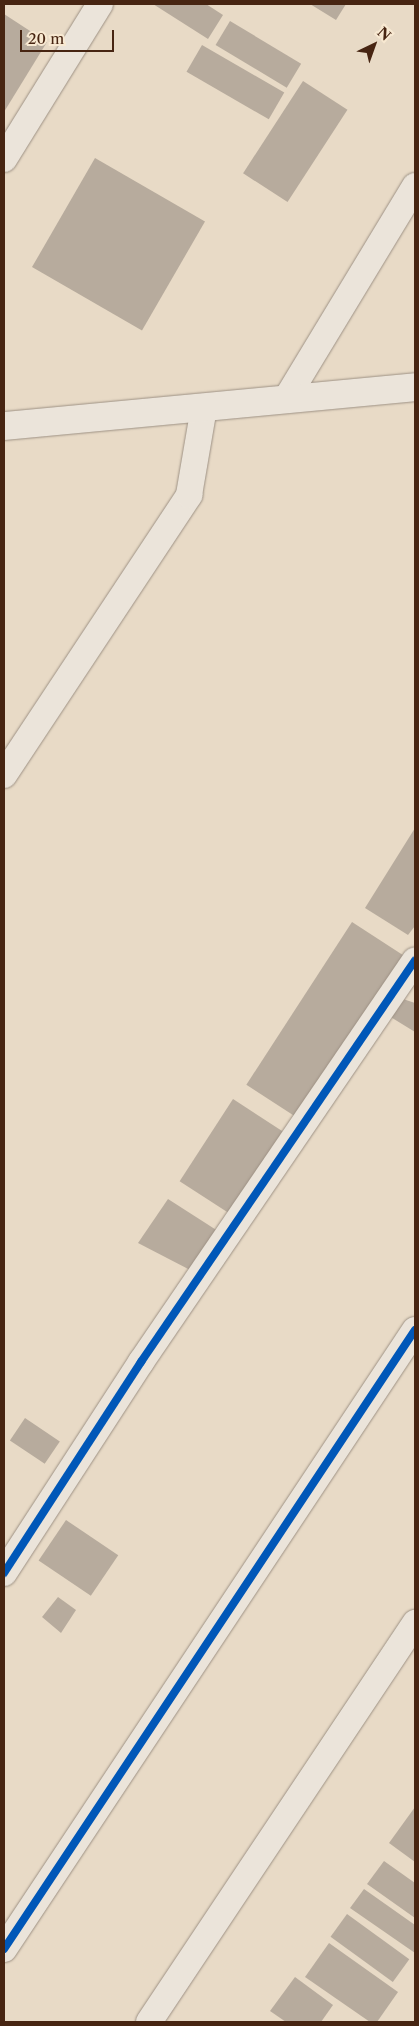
<!DOCTYPE html>
<html>
<head>
<meta charset="utf-8">
<style>
  body { margin:0 }
  #map { position:relative; width:419px; height:2026px; overflow:hidden; background:#e8dac6; font-family:"Libre Caslon Text",serif }
  div>[style] { position:absolute }
  .building>* { inset:0; background:#b7ab9d; transform-origin:0 0 }
  .roads { filter:drop-shadow(0 0 1px #9d9184) drop-shadow(0 0 1px #9d9184) }
  .street>* { height:26px; margin:-13px; padding:0 13px; transform-origin:13px; border-radius:13px; background:#ebe4da }
  .secondary>* { height:28px; margin:-14px; padding:0 14px; transform-origin:14px; border-radius:14px; background:#ebe4da }
  .cycleway>* { height:8px; margin:-4px; padding:0 4px; transform-origin:4px; border-radius:4px; background:#0057b8 }
  span { translate:-50% -50%; white-space:nowrap; text-align:center; line-height:1.15; -webkit-text-stroke:5px #f8e9d2; paint-order:stroke }
  .frame { position:absolute; inset:0; border:5px solid #472512; pointer-events:none }
  .north { position:absolute; left:349px; top:20px; width:50px; height:50px; -webkit-text-stroke:4px #f8e9d2; paint-order:stroke; rotate:42deg; font-size:14px; font-weight:700; line-height:20px; text-align:center; color:#472512 }
  .north::after { content:''; display:block; margin:auto; width:18px; height:22px; background:#472512; clip-path:polygon(50% 0,100% 100%,50% 72%,0 100%) }
  .scale { position:absolute; left:20px; top:30px; width:94px; height:22px; box-sizing:border-box; border:2px solid #472512; border-top:0; padding-left:6px; font-size:15px; line-height:18px; white-space:nowrap; color:#472512; -webkit-text-stroke:4px #f8e9d2; paint-order:stroke }
</style>
</head>
<body>
<div id="map">
  <div class="building">
    <div style="clip-path:polygon(153px 4px,206px 4px,223px 15px,208px 39px)"></div>
    <div style="clip-path:polygon(310px 4px,346px 4px,336px 20px)"></div>
    <div style="clip-path:polygon(4px 14px,47px 42px,4px 112px)"></div>
    <div style="left:230px;top:21px;width:83px;height:28px;rotate:31deg"></div>
    <div style="left:202px;top:45px;width:95px;height:31px;rotate:30deg"></div>
    <div style="left:303px;top:81px;width:53px;height:110px;rotate:33deg"></div>
    <div style="left:95px;top:158px;width:127px;height:126px;rotate:30deg"></div>
    <div style="clip-path:polygon(415px 828px,415px 926px,408px 935px,365px 908px)"></div>
    <div style="left:352px;top:922px;width:62px;height:194px;rotate:33deg"></div>
    <div style="clip-path:polygon(400px 998px,415px 1003px,415px 1032px,389px 1016px)"></div>
    <div style="left:233px;top:1099px;width:59px;height:98px;rotate:33deg"></div>
    <div style="clip-path:polygon(168px 1199px,221px 1233px,194px 1272px,138px 1243px)"></div>
    <div style="left:25px;top:1418px;width:42px;height:27px;rotate:34deg"></div>
    <div style="left:66px;top:1520px;width:63px;height:49px;rotate:34deg"></div>
    <div style="clip-path:polygon(58px 1597px,76px 1610px,61px 1633px,42px 1617px)"></div>
    <div style="clip-path:polygon(415px 1807px,415px 1862px,389px 1843px)"></div>
    <div style="clip-path:polygon(384px 1861px,415px 1883px,415px 1918px,367px 1884px)"></div>
    <div style="clip-path:polygon(364px 1889px,415px 1925px,415px 1953px,350px 1908px)"></div>
    <div style="left:347px;top:1914px;width:77px;height:28px;rotate:36deg"></div>
    <div style="clip-path:polygon(329px 1943px,398px 1992px,377px 2022px,370px 2022px,305px 1977px)"></div>
    <div style="clip-path:polygon(295px 1977px,333px 2005px,321px 2022px,286px 2022px,270px 2011px)"></div>
  </div>
  <div class="roads">
    <div class="street">
      <div style="left:4px;top:159px;width:182px;rotate:-58.2deg"></div>
      <div style="left:286px;top:399px;width:249px;rotate:-58.8deg"></div>
      <div style="left:4px;top:775px;width:336px;rotate:-56.5deg"></div>
      <div style="left:189px;top:495px;width:89px;rotate:-80.3deg"></div>
      <div style="left:4px;top:1573px;width:252px;rotate:-57deg"></div>
      <div style="left:141px;top:1362px;width:486px;rotate:-55.7deg"></div>
      <div style="left:4px;top:1949px;width:743px;rotate:-56.42deg"></div>
      <div style="left:149px;top:2022px;width:480px;rotate:-56.3deg"></div>
    </div>
    <div class="secondary">
      <div style="left:4px;top:426px;width:413px;rotate:-5.4deg"></div>
    </div>
  </div>
  <div class="cycleway">
    <div style="left:4px;top:1573px;width:252px;rotate:-57deg"></div>
    <div style="left:141px;top:1362px;width:486px;rotate:-55.7deg"></div>
    <div style="left:4px;top:1949px;width:743px;rotate:-56.42deg"></div>
  </div>
  <div class="frame"></div>
  <div class="north">N</div>
  <div class="scale">20 m</div>
</div>
</body>
</html>
